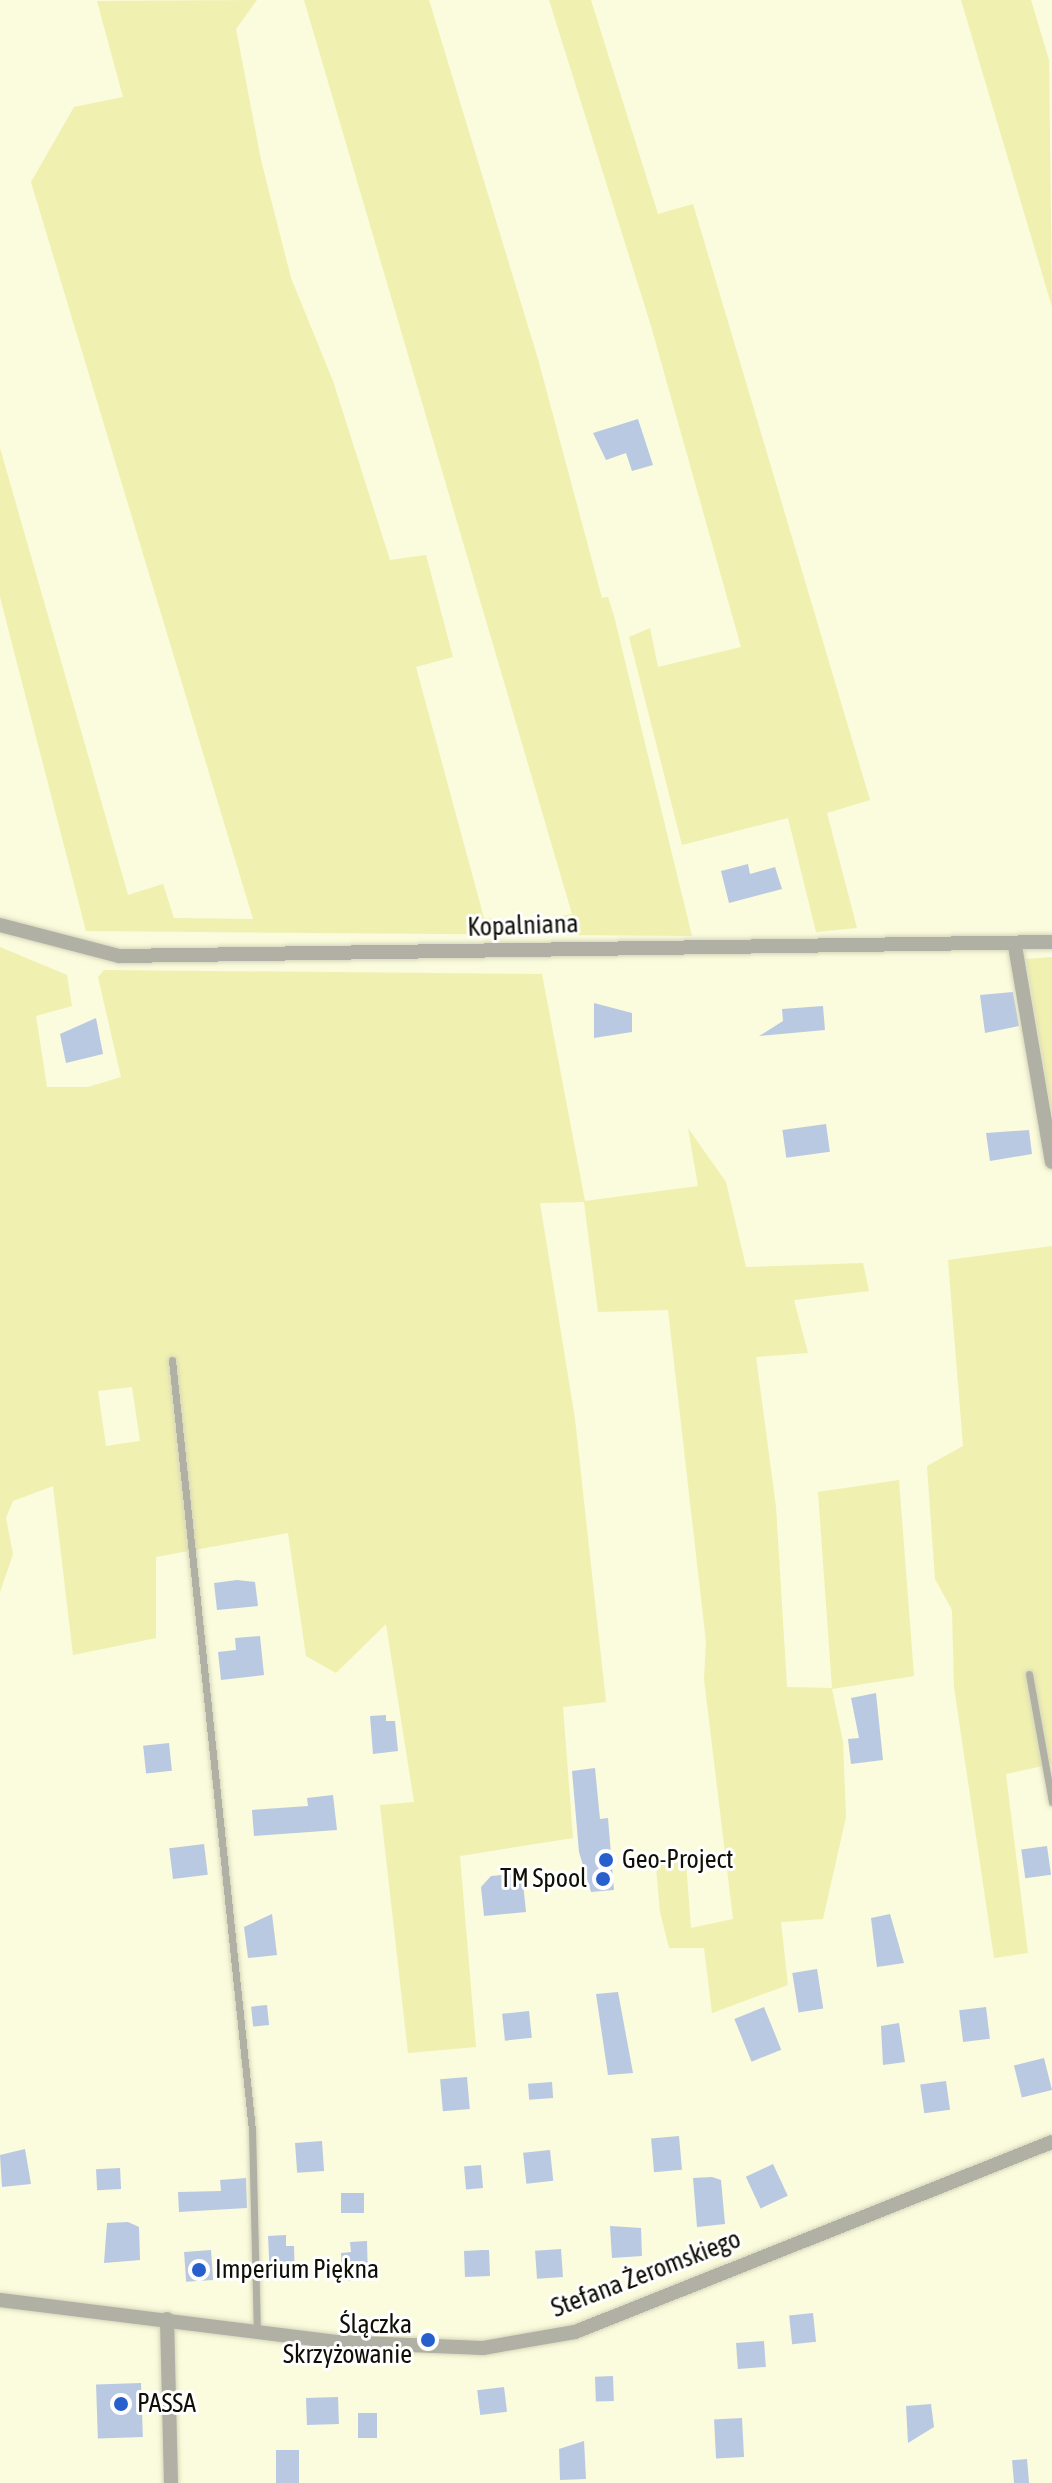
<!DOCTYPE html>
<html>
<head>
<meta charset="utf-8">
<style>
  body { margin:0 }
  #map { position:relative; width:1052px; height:2483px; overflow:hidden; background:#fbfbdd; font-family:"Asap Condensed",sans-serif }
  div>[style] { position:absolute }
  .green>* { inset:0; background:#f0f0b1 }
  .building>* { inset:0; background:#bac9e2; transform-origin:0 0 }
  .roads { filter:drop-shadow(0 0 2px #d5d5bb) drop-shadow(0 0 2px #d5d5bb) }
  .service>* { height:7px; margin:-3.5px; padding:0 3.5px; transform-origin:3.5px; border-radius:3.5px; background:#b0b0a4 }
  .minor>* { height:14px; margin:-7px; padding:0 7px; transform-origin:7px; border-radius:7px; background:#b0b0a4 }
  .dots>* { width:22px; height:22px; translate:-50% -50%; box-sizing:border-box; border:4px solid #fff; border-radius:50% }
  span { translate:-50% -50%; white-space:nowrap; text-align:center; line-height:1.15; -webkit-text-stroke:6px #fff; paint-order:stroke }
  .street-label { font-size:26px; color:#0f0f06 }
  .poi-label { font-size:26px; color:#0f0f06 }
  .left { translate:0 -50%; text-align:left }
  .right { translate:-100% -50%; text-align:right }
</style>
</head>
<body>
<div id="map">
  <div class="green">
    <div style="clip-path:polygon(257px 0,236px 29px,261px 160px,291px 278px,333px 381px,390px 560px,426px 555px,453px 657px,416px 667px,484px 918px,536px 921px,572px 914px,304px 0,429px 0,538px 359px,602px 598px,608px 597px,614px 616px,692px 936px,86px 931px,0 597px,0 448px,128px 895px,163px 884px,174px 918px,253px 919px,31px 182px,74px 107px,123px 97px,97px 1px)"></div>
    <div style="clip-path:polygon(549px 0,591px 0,658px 214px,693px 204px,870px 800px,827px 813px,857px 928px,816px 932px,788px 818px,682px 845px,629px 637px,650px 628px,658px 667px,741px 647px,651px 326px)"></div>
    <div style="clip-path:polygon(961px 0,1031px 0,1049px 60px,1052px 307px)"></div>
    <div style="clip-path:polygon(evenodd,0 947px,67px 975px,72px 1006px,36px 1016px,47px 1087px,88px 1087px,121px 1077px,98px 977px,104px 970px,542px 974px,585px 1201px,698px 1186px,688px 1128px,726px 1182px,746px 1267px,863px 1263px,869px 1291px,794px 1300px,808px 1353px,756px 1357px,776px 1507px,787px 1687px,832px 1688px,818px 1492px,899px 1480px,914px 1676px,832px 1689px,843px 1742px,846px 1817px,823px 1919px,781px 1922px,788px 1985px,712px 2013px,704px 1948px,669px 1948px,660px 1912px,655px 1855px,686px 1863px,691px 1928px,733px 1919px,704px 1679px,706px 1642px,668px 1310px,598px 1312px,584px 1202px,540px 1203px,575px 1419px,606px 1702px,563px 1707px,573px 1838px,460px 1856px,476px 2047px,408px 2053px,380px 1805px,414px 1802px,386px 1624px,336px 1673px,306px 1656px,288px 1533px,156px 1557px,156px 1638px,73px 1655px,53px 1486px,13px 1501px,6px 1518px,13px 1554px,0 1592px,0 947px,132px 1387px,140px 1441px,106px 1446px,98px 1391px,132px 1387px)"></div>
    <div style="clip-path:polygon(1052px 957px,1052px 1115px,1026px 959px)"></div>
    <div style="clip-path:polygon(1052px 1246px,1052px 1764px,1006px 1774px,1028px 1953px,994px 1958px,954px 1687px,952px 1610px,935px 1579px,927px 1466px,963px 1446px,948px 1260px)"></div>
  </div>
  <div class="building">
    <div style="clip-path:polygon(638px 419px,653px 465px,632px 471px,626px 453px,606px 460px,593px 433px)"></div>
    <div style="clip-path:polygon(748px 864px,750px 874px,775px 867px,782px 889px,729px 903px,721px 871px)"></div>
    <div style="clip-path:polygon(1013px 992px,1019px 1026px,985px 1033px,980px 995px)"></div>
    <div style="clip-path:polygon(594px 1003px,632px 1013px,632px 1032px,594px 1038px)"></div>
    <div style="clip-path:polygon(823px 1006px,825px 1030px,759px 1036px,783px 1021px,782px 1009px)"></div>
    <div style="clip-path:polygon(96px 1018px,103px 1054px,66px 1063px,60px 1034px)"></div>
    <div style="left:826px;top:1124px;width:28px;height:44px;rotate:82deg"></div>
    <div style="clip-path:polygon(1029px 1130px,1032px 1154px,990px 1161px,986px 1133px)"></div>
    <div style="clip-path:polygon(237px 1580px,255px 1582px,258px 1606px,217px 1610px,214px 1583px)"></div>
    <div style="clip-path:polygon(260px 1636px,264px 1675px,221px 1680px,218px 1652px,236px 1650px,235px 1638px)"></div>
    <div style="clip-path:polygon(876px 1693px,883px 1760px,851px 1764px,848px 1739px,859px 1738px,851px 1698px)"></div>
    <div style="clip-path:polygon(386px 1715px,386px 1721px,395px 1721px,398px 1751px,373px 1754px,370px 1716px)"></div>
    <div style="left:169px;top:1743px;width:28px;height:26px;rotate:84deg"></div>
    <div style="clip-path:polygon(595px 1768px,600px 1819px,608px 1818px,614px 1890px,591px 1892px,579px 1852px,572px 1771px)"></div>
    <div style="clip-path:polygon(333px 1795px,337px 1830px,254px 1836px,252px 1810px,308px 1806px,307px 1798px)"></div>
    <div style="left:204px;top:1844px;width:31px;height:35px;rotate:83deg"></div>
    <div style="left:1047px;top:1846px;width:29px;height:26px;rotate:82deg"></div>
    <div style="clip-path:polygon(522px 1873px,526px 1912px,484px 1916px,481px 1887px,491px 1876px)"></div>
    <div style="clip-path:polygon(272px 1914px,277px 1955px,248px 1958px,244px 1927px)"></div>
    <div style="clip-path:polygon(890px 1914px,904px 1963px,877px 1967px,871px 1918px)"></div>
    <div style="left:817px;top:1969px;width:40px;height:25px;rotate:81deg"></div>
    <div style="clip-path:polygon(618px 1992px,633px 2073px,608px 2075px,596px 1994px)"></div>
    <div style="left:267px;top:2005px;width:20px;height:16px;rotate:84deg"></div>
    <div style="left:764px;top:2007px;width:46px;height:32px;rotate:68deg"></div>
    <div style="left:986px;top:2007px;width:32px;height:27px;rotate:83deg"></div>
    <div style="left:529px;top:2011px;width:27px;height:27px;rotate:84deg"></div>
    <div style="clip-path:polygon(899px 2023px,905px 2062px,883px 2065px,881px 2026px)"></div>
    <div style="left:1044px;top:2058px;width:33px;height:31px;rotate:76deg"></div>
    <div style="left:467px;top:2077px;width:32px;height:27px;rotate:85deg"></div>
    <div style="left:946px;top:2081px;width:29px;height:26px;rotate:82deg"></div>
    <div style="left:552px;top:2082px;width:16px;height:24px;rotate:86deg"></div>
    <div style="left:679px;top:2136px;width:34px;height:28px;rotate:85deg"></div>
    <div style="left:322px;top:2141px;width:30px;height:27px;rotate:86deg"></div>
    <div style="clip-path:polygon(25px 2149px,31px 2184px,2px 2187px,0 2155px)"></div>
    <div style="left:550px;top:2150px;width:31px;height:27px;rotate:84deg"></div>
    <div style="left:773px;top:2164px;width:35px;height:30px;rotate:65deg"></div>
    <div style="left:481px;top:2165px;width:23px;height:17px;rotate:85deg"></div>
    <div style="left:120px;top:2168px;width:21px;height:24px;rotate:87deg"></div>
    <div style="clip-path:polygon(712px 2177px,721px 2180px,725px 2224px,697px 2227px,693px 2178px)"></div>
    <div style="clip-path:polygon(246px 2178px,247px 2208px,179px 2212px,178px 2192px,221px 2191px,220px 2180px)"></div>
    <div style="left:341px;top:2193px;width:23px;height:20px"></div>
    <div style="clip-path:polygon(128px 2222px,139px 2227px,140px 2260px,104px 2263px,107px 2223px)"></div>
    <div style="clip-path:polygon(610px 2226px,641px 2228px,642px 2256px,612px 2258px)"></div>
    <div style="clip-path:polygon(286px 2235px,286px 2246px,294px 2246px,295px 2280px,270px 2279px,268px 2236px)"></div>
    <div style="clip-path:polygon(367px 2241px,368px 2279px,342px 2281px,341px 2253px,351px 2252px,350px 2242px)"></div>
    <div style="left:561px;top:2249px;width:28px;height:26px;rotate:86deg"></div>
    <div style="left:211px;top:2250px;width:30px;height:27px;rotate:86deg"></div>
    <div style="clip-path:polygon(482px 2250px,489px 2250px,490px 2276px,465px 2277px,464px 2251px)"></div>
    <div style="left:813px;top:2313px;width:29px;height:24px;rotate:84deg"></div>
    <div style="left:764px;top:2341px;width:26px;height:28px;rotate:86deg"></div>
    <div style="left:613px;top:2376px;width:25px;height:18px;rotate:88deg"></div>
    <div style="left:141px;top:2383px;width:54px;height:45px;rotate:88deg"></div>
    <div style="left:504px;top:2387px;width:25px;height:27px;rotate:83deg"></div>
    <div style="left:338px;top:2397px;width:27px;height:32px;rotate:88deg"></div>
    <div style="clip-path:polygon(931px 2404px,934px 2427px,908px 2443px,906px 2406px)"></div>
    <div style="left:358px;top:2413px;width:19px;height:25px"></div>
    <div style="left:742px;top:2418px;width:39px;height:28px;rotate:87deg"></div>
    <div style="clip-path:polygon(584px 2441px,586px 2479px,560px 2480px,559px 2449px)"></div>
    <div style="left:299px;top:2450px;width:33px;height:23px;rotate:90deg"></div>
    <div style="left:1027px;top:2459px;width:24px;height:15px;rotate:85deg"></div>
  </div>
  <div class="roads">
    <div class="service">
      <div style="left:172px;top:1360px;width:774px;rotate:84.07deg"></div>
      <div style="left:252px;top:2130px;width:201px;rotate:88.6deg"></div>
      <div style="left:1029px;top:1674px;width:130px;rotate:79.8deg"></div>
    </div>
    <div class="minor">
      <div style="left:0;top:925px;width:123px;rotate:14.6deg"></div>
      <div style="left:119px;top:956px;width:933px;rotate:-0.86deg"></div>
      <div style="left:1015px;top:946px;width:219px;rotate:80.3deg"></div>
      <div style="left:0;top:2300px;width:339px;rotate:7.1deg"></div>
      <div style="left:336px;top:2342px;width:147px;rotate:2.3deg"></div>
      <div style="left:483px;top:2348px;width:93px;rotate:-9.9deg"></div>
      <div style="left:575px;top:2332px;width:513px;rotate:-21.72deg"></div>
      <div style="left:167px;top:2319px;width:164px;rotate:88.6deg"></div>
    </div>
  </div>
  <div class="dots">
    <div style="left:606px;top:1860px;background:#2760cd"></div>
    <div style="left:603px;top:1879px;background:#2760cd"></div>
    <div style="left:199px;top:2270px;background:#2760cd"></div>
    <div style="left:428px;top:2340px;background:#2760cd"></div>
    <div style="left:121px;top:2404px;background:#2760cd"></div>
  </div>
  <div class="street-label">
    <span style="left:523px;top:926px;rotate:-2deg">Kopalniana</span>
    <span style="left:646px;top:2274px;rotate:-21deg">Stefana Żeromskiego</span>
  </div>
  <div class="poi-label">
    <span class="left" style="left:622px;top:1860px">Geo-Project</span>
    <span class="right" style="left:587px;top:1879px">TM Spool</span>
    <span class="left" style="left:215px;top:2270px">Imperium Piękna</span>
    <span class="right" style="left:412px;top:2340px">Ślączka<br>Skrzyżowanie</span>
    <span class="left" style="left:137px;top:2404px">PASSA</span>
  </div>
</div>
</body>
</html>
